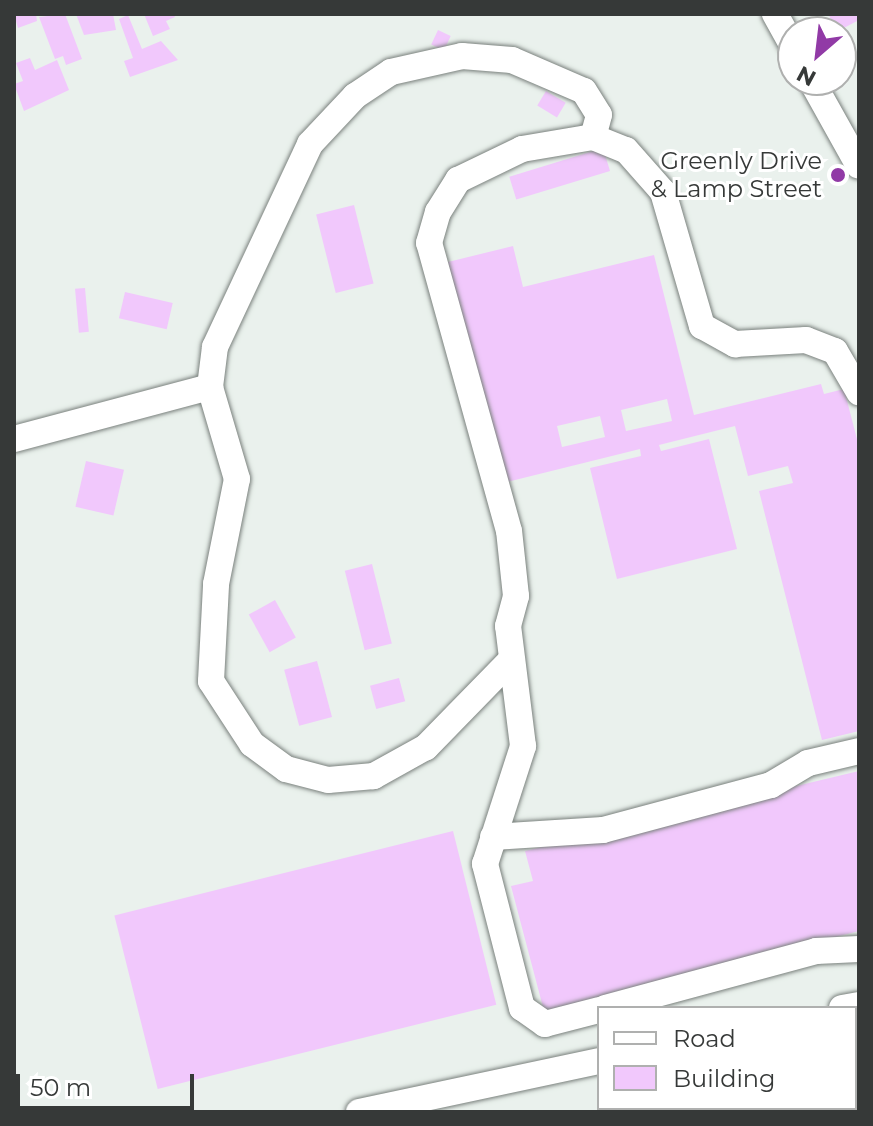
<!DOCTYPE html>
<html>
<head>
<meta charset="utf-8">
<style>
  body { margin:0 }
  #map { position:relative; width:873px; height:1126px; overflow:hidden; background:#eaf1ed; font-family:Montserrat,sans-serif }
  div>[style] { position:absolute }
  .building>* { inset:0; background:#f1c8fc; transform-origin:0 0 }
  .roads { filter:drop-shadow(0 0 2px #7a817d) drop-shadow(0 0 2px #7a817d) }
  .minor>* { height:26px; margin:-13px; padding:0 13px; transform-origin:13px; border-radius:13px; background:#fff }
  .dots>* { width:22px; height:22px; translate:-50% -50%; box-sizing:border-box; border:4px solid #fff; border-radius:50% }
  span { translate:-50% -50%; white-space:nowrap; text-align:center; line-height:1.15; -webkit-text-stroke:6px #fff; paint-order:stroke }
  .poi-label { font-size:24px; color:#363938 }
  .right { translate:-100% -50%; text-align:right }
  .frame { position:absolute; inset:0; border:16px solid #363938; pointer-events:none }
  .legend { position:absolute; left:597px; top:1006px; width:260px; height:104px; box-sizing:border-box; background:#fff; border:2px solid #afb0af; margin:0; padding:10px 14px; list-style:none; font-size:24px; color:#363938 }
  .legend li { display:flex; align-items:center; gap:16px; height:40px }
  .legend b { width:40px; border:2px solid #afb0af }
  .north { position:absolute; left:777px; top:16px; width:80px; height:80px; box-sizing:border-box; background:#fff; border:2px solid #afb0af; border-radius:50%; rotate:208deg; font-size:22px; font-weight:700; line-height:32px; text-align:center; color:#363938 }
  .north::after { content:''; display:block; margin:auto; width:28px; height:36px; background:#913aa6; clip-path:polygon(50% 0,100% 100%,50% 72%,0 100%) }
  .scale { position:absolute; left:16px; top:1074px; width:178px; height:36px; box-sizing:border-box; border:4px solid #363938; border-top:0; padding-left:10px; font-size:24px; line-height:28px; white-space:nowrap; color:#363938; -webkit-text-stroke:6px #fff; paint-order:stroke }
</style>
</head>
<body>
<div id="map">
  <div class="building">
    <div style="clip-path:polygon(14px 14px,36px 14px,37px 21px,18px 28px)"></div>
    <div style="clip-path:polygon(65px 14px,82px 59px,66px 65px,63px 56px,55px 59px,39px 17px)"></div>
    <div style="clip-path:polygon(76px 14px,113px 14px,116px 30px,84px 35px)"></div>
    <div style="clip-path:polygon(144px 14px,174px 14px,175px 17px,166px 21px,170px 29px,153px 36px)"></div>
    <div style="clip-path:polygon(828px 14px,859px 14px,859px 20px,838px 31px)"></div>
    <div style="clip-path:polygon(128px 15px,142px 49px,161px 41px,178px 60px,130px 77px,124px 61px,133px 58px,119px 19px)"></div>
    <div style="left:438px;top:30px;width:14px;height:16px;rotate:25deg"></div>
    <div style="clip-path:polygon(30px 58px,35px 70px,57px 60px,69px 90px,24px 111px,14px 84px,23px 81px,16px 63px)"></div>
    <div style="left:546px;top:91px;width:23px;height:17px;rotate:31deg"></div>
    <div style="left:603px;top:148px;width:24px;height:98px;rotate:73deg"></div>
    <div style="left:354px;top:205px;width:81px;height:39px;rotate:76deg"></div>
    <div style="clip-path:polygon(evenodd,513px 246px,523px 287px,654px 255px,694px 415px,821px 384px,824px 394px,844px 389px,859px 447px,859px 731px,822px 740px,759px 491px,793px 483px,788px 466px,748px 476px,735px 426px,659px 445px,661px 451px,709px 439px,737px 549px,617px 579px,590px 468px,641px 456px,640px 449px,503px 483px,448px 262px,513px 246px,667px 399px,672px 421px,626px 431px,621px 410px,667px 399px,513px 246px,600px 416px,605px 437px,562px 447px,557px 426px,600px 416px)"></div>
    <div style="left:85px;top:288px;width:44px;height:10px;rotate:85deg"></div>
    <div style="left:125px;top:292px;width:49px;height:27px;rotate:13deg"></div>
    <div style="left:86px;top:461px;width:39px;height:47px;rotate:13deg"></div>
    <div style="left:372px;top:564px;width:82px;height:28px;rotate:76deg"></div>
    <div style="left:275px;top:600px;width:43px;height:30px;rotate:61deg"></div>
    <div style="left:317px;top:661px;width:58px;height:34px;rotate:75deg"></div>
    <div style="left:399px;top:678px;width:24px;height:30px;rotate:75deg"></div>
    <div style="clip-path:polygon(859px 771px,859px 931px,544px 1011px,511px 886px,533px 881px,525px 851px)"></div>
    <div style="left:453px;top:831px;width:179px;height:349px;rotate:76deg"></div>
    <div style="clip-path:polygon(733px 1108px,773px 1108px,776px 1112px,726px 1112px)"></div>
  </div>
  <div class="roads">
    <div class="minor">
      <div style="left:775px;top:14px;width:38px;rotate:61deg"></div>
      <div style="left:811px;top:80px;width:98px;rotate:60.8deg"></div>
      <div style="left:14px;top:439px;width:203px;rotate:-14.9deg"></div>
      <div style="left:511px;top:660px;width:122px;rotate:134.3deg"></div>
      <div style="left:426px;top:747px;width:60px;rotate:150.9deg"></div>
      <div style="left:374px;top:776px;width:46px;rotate:175deg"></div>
      <div style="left:328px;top:780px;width:43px;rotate:-165.3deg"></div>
      <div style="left:286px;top:769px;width:42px;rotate:-143.7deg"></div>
      <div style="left:252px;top:744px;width:75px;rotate:-123.1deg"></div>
      <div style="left:211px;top:681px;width:97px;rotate:-87deg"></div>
      <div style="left:216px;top:584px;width:107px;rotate:-78.7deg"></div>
      <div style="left:237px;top:479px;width:96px;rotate:-106.4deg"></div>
      <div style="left:210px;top:387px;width:40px;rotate:-82.9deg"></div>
      <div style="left:215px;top:347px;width:224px;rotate:-64.9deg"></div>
      <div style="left:310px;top:144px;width:66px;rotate:-46.8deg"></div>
      <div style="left:355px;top:96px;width:43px;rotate:-33.7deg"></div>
      <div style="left:391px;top:72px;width:73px;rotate:-12.7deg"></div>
      <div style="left:462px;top:56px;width:50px;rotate:4.6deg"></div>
      <div style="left:512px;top:60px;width:78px;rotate:23.3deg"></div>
      <div style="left:584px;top:91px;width:28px;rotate:58deg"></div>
      <div style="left:599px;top:115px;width:23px;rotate:105deg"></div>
      <div style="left:493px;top:837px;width:110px;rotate:-3.6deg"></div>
      <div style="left:603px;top:830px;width:174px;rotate:-15deg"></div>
      <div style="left:771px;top:785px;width:43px;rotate:-30.7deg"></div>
      <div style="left:808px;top:763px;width:52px;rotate:-13.2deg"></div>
      <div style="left:605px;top:1008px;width:219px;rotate:-15.1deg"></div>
      <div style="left:816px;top:951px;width:43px;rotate:-2.7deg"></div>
      <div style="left:842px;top:1008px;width:17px;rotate:-10deg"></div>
      <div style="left:599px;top:1010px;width:56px;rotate:165.5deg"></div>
      <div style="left:545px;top:1024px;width:28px;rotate:-145deg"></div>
      <div style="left:522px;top:1008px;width:149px;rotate:-104.4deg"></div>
      <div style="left:485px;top:864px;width:124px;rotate:-72.1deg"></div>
      <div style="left:523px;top:746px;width:121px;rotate:-97.1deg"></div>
      <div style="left:508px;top:626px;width:31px;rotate:-75deg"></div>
      <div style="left:516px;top:596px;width:65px;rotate:-96.1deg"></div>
      <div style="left:509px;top:531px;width:299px;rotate:-105.5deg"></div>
      <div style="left:429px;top:243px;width:32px;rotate:-74deg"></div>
      <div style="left:438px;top:212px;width:38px;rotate:-58deg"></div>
      <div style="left:458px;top:180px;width:71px;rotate:-25.8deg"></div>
      <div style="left:522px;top:149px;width:72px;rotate:-9.6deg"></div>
      <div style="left:593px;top:137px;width:35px;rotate:22deg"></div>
      <div style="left:626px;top:150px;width:56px;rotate:48.6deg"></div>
      <div style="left:663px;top:192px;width:140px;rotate:73.8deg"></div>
      <div style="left:702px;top:326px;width:38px;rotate:29deg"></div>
      <div style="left:735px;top:344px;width:71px;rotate:-3.2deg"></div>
      <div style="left:806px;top:340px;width:31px;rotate:21deg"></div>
      <div style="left:835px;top:351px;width:48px;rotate:59.7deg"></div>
      <div style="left:838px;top:1108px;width:4px;rotate:63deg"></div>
      <div style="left:359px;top:1112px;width:245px;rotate:-12deg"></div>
    </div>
  </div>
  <div class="dots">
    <div style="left:838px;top:175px;background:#913aa6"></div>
  </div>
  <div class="poi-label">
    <span class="right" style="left:822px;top:175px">Greenly Drive<br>&amp; Lamp Street</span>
  </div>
  <div class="frame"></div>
  <ul class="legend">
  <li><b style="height:10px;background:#fff"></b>Road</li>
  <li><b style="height:22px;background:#f1c8fc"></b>Building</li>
  </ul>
  <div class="north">N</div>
  <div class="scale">50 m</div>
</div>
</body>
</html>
